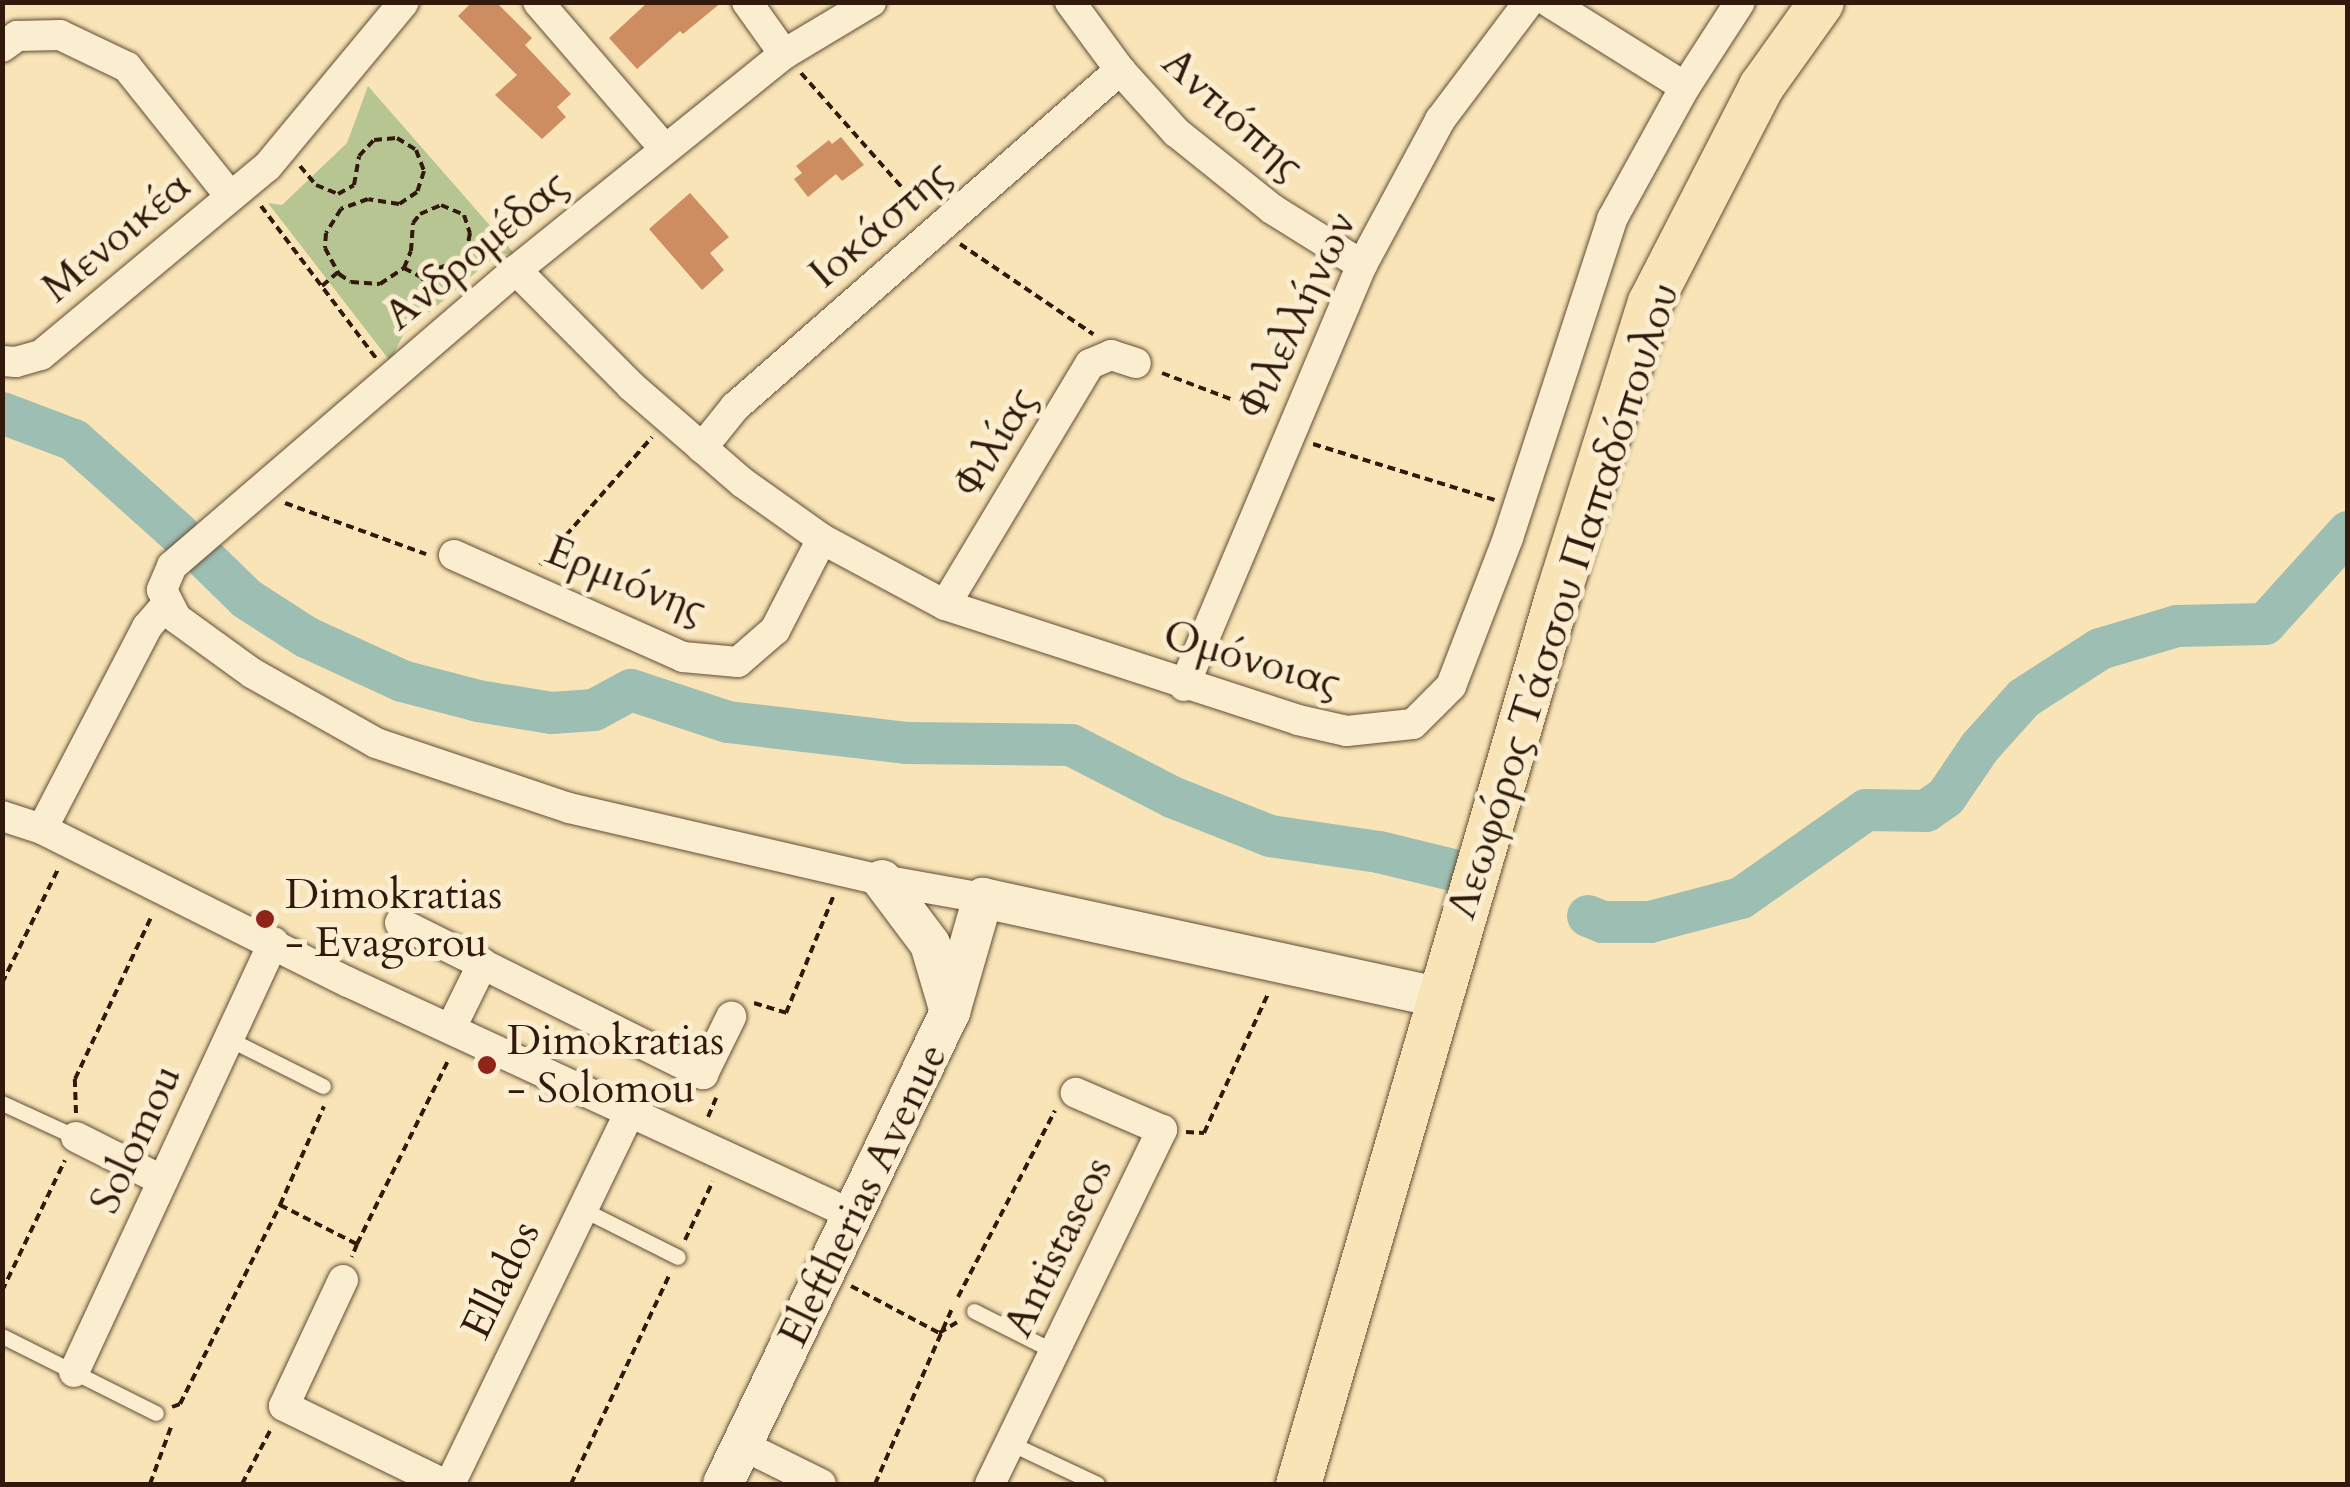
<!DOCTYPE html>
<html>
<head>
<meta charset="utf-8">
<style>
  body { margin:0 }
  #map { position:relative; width:2350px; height:1487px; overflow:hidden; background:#f8e4b6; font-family:Cardo,serif }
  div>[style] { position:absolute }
  .green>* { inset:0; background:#b7c593 }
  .river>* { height:42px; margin:-21px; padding:0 21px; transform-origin:21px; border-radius:21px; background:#9dbeb2 }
  .building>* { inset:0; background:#cd8d61 }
  .path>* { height:4px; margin-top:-2px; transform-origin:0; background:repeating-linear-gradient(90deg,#31190b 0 8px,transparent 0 13px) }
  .roads { filter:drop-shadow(0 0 2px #634c36) drop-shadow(0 0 2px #634c36) }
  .lane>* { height:15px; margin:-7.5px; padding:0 7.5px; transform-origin:7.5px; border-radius:7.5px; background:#faedd0 }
  .street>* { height:30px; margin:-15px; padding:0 15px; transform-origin:15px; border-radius:15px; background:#faedd0 }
  .secondary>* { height:40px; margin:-20px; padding:0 20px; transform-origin:20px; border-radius:20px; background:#faedd0 }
  .primary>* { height:45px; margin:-22.5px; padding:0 22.5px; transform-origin:22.5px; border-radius:22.5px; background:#f8e4b6 }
  .dots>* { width:28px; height:28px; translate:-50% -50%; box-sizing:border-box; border:5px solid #faedd0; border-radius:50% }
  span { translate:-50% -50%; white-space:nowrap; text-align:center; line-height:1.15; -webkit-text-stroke:10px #faedd0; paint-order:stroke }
  .street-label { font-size:42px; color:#31190b }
  .poi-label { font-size:42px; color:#31190b }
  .left { translate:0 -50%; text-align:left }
  .frame { position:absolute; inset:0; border:5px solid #31190b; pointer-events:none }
</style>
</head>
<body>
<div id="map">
  <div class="green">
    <div style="clip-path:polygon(368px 86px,514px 253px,496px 255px,403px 335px,390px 361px,268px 203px,282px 205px,347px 143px)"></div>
  </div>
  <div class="river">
    <div style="left:2px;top:413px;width:77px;rotate:20.6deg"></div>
    <div style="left:74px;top:440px;width:141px;rotate:41.8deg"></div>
    <div style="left:208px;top:561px;width:54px;rotate:44.3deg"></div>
    <div style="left:247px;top:599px;width:70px;rotate:32.8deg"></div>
    <div style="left:306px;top:637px;width:106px;rotate:24.6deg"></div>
    <div style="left:402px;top:681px;width:79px;rotate:14.7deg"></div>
    <div style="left:478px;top:701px;width:75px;rotate:9.2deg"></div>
    <div style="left:552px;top:713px;width:42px;rotate:-4.1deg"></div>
    <div style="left:594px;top:710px;width:42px;rotate:-28.4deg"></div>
    <div style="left:631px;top:690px;width:102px;rotate:18.3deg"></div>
    <div style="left:728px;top:722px;width:179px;rotate:6.7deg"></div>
    <div style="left:906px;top:743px;width:165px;rotate:0.7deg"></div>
    <div style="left:1071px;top:745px;width:114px;rotate:27.2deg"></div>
    <div style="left:1172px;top:797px;width:105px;rotate:21.7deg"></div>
    <div style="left:1270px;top:836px;width:110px;rotate:8.4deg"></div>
    <div style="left:1379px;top:852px;width:76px;rotate:13.7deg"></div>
    <div style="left:1588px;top:916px;width:16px;rotate:22deg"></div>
    <div style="left:1603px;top:922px;width:47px"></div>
    <div style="left:1650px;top:922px;width:94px;rotate:-14.8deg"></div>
    <div style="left:1741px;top:898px;width:153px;rotate:-35.1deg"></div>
    <div style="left:1866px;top:810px;width:60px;rotate:1deg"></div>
    <div style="left:1926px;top:811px;width:24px;rotate:-35deg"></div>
    <div style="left:1946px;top:797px;width:60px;rotate:-55.8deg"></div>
    <div style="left:1980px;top:747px;width:66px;rotate:-48.1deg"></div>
    <div style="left:2024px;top:698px;width:90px;rotate:-32.8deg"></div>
    <div style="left:2100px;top:649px;width:80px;rotate:-16.6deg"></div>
    <div style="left:2177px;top:626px;width:88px;rotate:-1.3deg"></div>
    <div style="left:2265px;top:624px;width:124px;rotate:-47.9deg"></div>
  </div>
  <div class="building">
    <div style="clip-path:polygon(472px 2px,496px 2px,532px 38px,525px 45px,571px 94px,557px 107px,566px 117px,542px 139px,495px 95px,517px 75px,458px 16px)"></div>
    <div style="clip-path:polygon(648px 2px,722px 2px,683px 34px,680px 31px,637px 69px,609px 38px)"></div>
    <div style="clip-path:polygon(841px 137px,864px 165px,842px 181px,836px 174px,808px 197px,794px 179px,802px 173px,796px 166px,829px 140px,832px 144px)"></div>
    <div style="clip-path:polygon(690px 193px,729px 237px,710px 253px,724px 270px,702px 290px,649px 229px)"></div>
  </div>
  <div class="path">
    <div style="left:801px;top:73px;width:180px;rotate:48.6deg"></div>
    <div style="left:300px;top:166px;width:25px;rotate:50deg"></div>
    <div style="left:316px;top:185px;width:24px;rotate:22deg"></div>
    <div style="left:338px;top:194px;width:18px;rotate:-29deg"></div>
    <div style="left:354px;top:185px;width:29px;rotate:-80deg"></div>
    <div style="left:359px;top:156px;width:22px;rotate:-47deg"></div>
    <div style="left:374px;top:140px;width:23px;rotate:-5deg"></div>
    <div style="left:397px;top:138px;width:22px;rotate:32deg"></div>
    <div style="left:416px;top:150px;width:22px;rotate:69deg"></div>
    <div style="left:424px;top:171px;width:22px;rotate:108deg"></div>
    <div style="left:417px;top:192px;width:22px;rotate:146deg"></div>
    <div style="left:399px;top:204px;width:31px;rotate:-171deg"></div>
    <div style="left:368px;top:199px;width:29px;rotate:160deg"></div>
    <div style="left:341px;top:209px;width:28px;rotate:122deg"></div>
    <div style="left:326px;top:233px;width:15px;rotate:94deg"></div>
    <div style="left:325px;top:248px;width:30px;rotate:62deg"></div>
    <div style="left:339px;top:274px;width:14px;rotate:34deg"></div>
    <div style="left:351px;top:282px;width:29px;rotate:4deg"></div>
    <div style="left:380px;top:284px;width:29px;rotate:-34deg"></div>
    <div style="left:404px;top:268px;width:18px;rotate:-68deg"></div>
    <div style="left:411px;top:251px;width:28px;rotate:-86deg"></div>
    <div style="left:413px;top:223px;width:11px;rotate:-52deg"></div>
    <div style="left:420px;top:214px;width:23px;rotate:-23deg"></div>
    <div style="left:441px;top:205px;width:25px;rotate:23deg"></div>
    <div style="left:464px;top:215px;width:19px;rotate:72deg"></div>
    <div style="left:470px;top:233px;width:16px;rotate:101deg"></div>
    <div style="left:467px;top:249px;width:14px;rotate:124deg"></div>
    <div style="left:459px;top:261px;width:37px;rotate:161deg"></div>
    <div style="left:424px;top:273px;width:25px;rotate:104deg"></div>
    <div style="left:418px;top:297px;width:16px;rotate:72deg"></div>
    <div style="left:261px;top:206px;width:191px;rotate:52.9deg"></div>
    <div style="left:960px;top:244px;width:161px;rotate:34.1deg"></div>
    <div style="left:404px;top:268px;width:19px;rotate:28deg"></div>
    <div style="left:322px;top:286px;width:21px;rotate:-41deg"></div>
    <div style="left:1162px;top:373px;width:116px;rotate:20.8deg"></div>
    <div style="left:1313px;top:444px;width:190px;rotate:17.1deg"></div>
    <div style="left:285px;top:503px;width:150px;rotate:19.9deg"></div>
    <div style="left:540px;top:565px;width:170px;rotate:-48.8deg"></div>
    <div style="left:2px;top:983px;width:127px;rotate:-63.8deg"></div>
    <div style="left:754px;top:1003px;width:34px;rotate:17deg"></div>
    <div style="left:786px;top:1013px;width:127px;rotate:-67.9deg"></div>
    <div style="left:76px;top:1113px;width:34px;rotate:-92deg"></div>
    <div style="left:75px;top:1079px;width:181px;rotate:-64.8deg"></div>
    <div style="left:708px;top:1117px;width:21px;rotate:-67deg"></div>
    <div style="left:1186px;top:1132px;width:18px;rotate:3deg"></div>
    <div style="left:1204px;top:1133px;width:153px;rotate:-65.3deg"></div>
    <div style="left:280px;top:1205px;width:86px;rotate:26.9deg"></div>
    <div style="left:357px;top:1244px;width:14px;rotate:111deg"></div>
    <div style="left:685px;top:1240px;width:65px;rotate:-64.6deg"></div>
    <div style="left:357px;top:1244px;width:204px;rotate:-63.6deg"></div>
    <div style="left:851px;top:1286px;width:100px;rotate:28.1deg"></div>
    <div style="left:939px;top:1333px;width:21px;rotate:-31deg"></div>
    <div style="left:2px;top:1291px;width:145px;rotate:-64.3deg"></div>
    <div style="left:958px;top:1297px;width:210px;rotate:-62.5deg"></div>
    <div style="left:172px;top:1407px;width:9px;rotate:-21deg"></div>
    <div style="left:180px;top:1404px;width:223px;rotate:-63.3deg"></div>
    <div style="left:280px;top:1205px;width:108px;rotate:-66deg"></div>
    <div style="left:150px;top:1484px;width:61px;rotate:-69.8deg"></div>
    <div style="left:242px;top:1484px;width:60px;rotate:-62.2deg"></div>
    <div style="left:571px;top:1484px;width:230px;rotate:-64.8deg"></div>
    <div style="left:875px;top:1484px;width:194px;rotate:-66.3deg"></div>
  </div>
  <div class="roads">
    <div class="lane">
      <div style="left:229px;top:1039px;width:105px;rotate:26.6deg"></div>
      <div style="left:2px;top:1103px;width:81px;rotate:24.7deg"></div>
      <div style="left:582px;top:1209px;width:107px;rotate:26.6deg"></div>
      <div style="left:974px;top:1311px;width:91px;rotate:26.8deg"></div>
      <div style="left:2px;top:1336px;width:172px;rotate:26.6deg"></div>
      <div style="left:1010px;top:1443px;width:96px;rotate:25.2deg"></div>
    </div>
    <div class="street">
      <div style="left:538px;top:2px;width:193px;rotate:49.2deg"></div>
      <div style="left:747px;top:2px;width:64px;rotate:54.6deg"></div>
      <div style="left:871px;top:2px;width:101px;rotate:149.1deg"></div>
      <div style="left:784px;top:54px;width:344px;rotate:141.1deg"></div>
      <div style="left:516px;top:270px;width:454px;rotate:139.3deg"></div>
      <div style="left:172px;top:566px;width:26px;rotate:113deg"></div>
      <div style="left:162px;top:590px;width:31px;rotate:63deg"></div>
      <div style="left:176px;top:618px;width:94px;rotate:35.9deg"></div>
      <div style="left:252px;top:673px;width:142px;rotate:29.4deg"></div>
      <div style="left:376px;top:743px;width:204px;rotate:18.6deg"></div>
      <div style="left:569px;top:808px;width:321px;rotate:13deg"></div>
      <div style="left:882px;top:880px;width:103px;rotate:10.1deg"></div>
      <div style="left:1070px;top:2px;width:84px;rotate:53.7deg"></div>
      <div style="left:1120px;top:70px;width:84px;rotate:47.9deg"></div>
      <div style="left:1176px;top:132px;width:123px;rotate:38.7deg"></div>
      <div style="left:1272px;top:209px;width:106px;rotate:31.9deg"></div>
      <div style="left:1549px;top:2px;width:160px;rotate:32deg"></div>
      <div style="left:2px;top:47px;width:19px;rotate:-36deg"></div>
      <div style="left:17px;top:36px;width:43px;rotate:-1.3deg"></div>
      <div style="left:60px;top:35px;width:74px;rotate:25.5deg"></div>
      <div style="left:127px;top:67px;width:165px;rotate:51.4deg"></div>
      <div style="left:516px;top:270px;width:163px;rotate:45.2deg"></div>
      <div style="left:631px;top:386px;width:148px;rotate:40.9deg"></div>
      <div style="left:743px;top:483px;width:97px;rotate:35.3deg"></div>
      <div style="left:822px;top:539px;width:140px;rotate:28.2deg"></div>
      <div style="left:945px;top:605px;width:371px;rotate:18deg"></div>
      <div style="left:1298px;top:720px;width:50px;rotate:12.7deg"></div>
      <div style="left:1347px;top:731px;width:66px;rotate:-6.1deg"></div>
      <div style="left:1413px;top:724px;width:54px;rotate:-45deg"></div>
      <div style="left:1451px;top:686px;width:159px;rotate:-68.9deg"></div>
      <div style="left:1508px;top:538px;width:336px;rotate:-71.9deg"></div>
      <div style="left:1612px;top:219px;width:151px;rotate:-61.1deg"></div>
      <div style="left:1685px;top:87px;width:101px;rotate:-57.1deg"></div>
      <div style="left:2px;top:361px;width:14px;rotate:4deg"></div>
      <div style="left:16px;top:362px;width:26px;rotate:-16deg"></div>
      <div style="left:41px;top:355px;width:294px;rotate:-39.8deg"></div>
      <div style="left:267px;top:167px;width:214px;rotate:-50.3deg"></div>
      <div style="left:702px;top:448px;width:53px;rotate:-51.2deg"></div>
      <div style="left:735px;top:407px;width:512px;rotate:-41.2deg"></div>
      <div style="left:454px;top:555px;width:251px;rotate:24deg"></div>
      <div style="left:683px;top:657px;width:55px;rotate:5.2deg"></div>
      <div style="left:738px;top:662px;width:49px;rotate:-40.9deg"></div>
      <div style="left:775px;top:630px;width:102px;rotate:-62.7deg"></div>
      <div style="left:945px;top:605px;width:281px;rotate:-59deg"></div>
      <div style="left:1090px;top:364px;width:23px;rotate:-23deg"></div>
      <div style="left:1111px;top:355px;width:26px;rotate:18deg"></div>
      <div style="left:1184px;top:686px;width:457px;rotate:-67.1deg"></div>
      <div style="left:1362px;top:265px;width:165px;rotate:-61.7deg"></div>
      <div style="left:1440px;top:120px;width:148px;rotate:-53deg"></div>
      <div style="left:2px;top:816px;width:42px;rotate:18deg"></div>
      <div style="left:42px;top:829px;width:342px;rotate:26.6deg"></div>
      <div style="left:348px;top:982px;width:556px;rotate:24.77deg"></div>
      <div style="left:42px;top:829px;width:228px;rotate:-62.5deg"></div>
      <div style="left:147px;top:627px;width:29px;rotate:-49deg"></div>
      <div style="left:400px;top:923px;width:339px;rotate:26.5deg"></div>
      <div style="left:703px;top:1074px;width:64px;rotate:-63.8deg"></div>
      <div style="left:451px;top:1028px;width:72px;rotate:-63.8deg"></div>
      <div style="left:76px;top:1137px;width:97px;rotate:26.8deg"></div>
      <div style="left:343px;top:1280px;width:139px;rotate:115.1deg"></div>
      <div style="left:284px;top:1406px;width:178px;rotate:26deg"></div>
      <div style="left:74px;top:1372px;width:474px;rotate:-65.1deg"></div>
      <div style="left:742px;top:1445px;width:88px;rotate:26.3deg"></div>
      <div style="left:450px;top:1484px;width:412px;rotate:-64.2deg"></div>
      <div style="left:990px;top:1484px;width:394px;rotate:-64.1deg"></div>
      <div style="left:1162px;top:1130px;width:94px;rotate:-156.7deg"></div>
    </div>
    <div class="secondary">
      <div style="left:882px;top:880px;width:80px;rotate:53.1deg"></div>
      <div style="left:930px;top:944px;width:71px;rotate:73.6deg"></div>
      <div style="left:723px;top:1484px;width:524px;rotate:-64.32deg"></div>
      <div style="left:950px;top:1012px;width:119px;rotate:-73.9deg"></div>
      <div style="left:983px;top:898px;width:466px;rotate:12.3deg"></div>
    </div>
    <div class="primary">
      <div style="left:1298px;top:1484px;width:928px;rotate:-73.73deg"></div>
      <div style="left:1558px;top:593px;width:305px;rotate:-72.5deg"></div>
      <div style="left:1650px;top:302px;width:243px;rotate:-62.8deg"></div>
      <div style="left:1761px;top:86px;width:103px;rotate:-54.5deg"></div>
    </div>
  </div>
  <div class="dots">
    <div style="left:265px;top:919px;background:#8f2418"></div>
    <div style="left:487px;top:1065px;background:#8f2418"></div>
  </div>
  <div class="street-label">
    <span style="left:1233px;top:114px;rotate:42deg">Αντιόπης</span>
    <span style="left:880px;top:224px;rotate:-41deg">Ιοκάστης</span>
    <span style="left:116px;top:237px;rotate:-40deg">Μενοικέα</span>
    <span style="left:476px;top:250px;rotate:-40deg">Ανδρομέδας</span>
    <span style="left:1297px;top:315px;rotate:-65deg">Φιλελλήνων</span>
    <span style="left:995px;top:442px;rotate:-59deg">Φιλίας</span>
    <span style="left:626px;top:580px;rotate:22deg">Ερμιόνης</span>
    <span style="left:1563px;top:601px;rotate:-72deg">Λεωφόρος Τάσσου Παπαδόπουλου</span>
    <span style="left:1252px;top:659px;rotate:16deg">Ομόνοιας</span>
    <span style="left:136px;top:1139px;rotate:-65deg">Solomou</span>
    <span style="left:863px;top:1195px;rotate:-64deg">Eleftherias Avenue</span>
    <span style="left:1058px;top:1247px;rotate:-64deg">Antistaseos</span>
    <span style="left:501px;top:1280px;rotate:-64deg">Ellados</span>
  </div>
  <div class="poi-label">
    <span class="left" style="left:285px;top:919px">Dimokratias<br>- Evagorou</span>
    <span class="left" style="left:507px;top:1065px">Dimokratias<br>- Solomou</span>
  </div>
  <div class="frame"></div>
</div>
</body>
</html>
